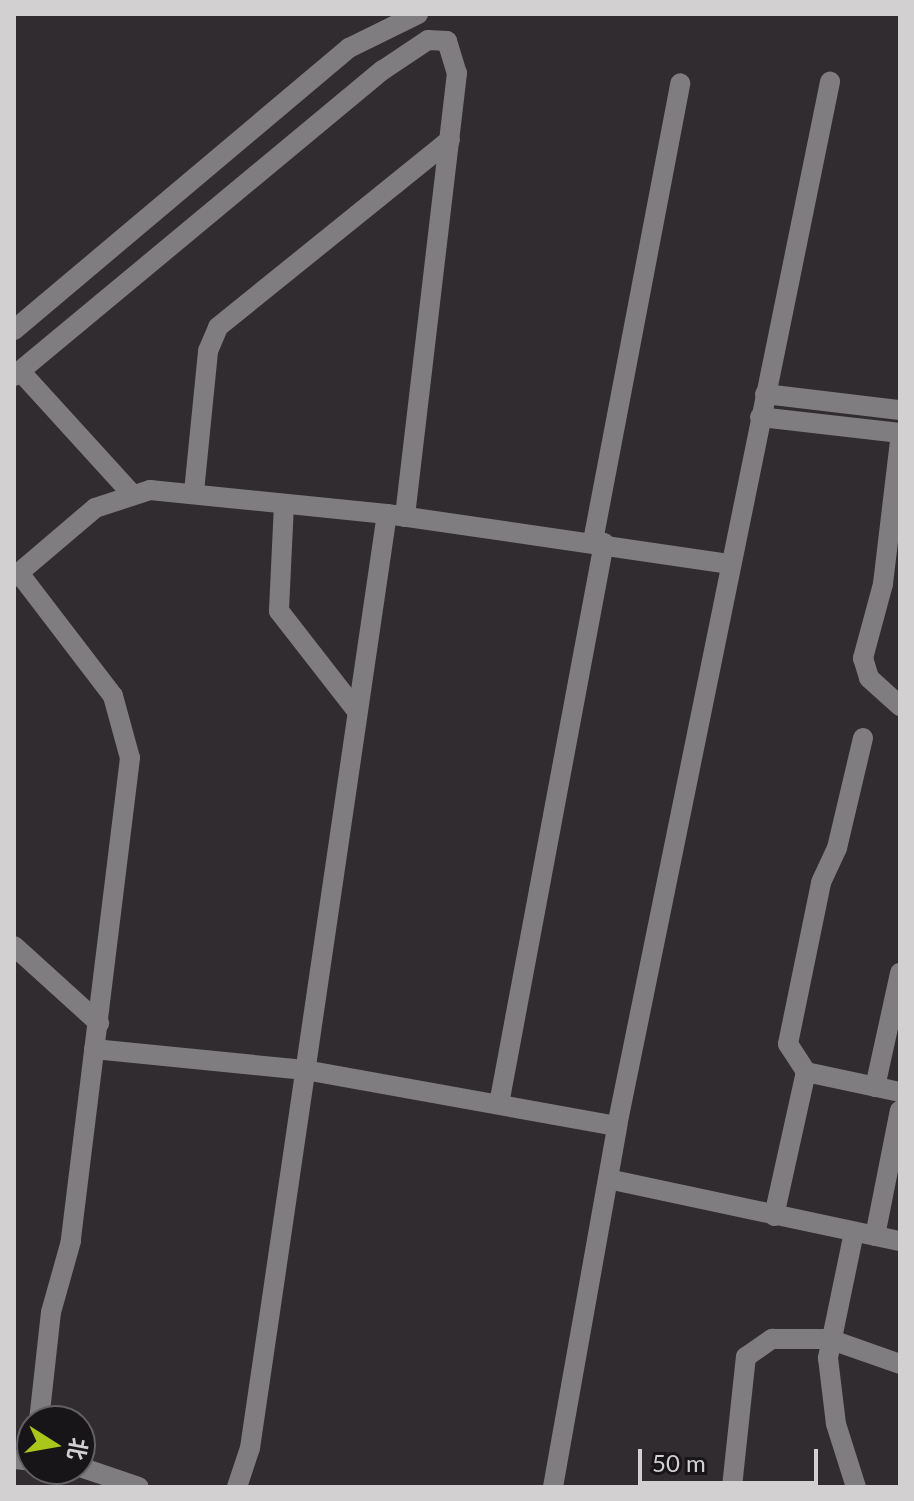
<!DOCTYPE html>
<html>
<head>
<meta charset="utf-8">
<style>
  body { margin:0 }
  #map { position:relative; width:914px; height:1501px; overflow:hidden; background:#302c30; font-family:Lato,"Noto Sans SC",sans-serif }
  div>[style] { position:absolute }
  .minor>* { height:20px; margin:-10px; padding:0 10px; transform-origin:10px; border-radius:10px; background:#7f7d7f }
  span { translate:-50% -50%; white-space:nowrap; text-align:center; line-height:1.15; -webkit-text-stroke:6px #171517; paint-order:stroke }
  .frame { position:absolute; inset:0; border:16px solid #d3d0d2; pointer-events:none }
  .north { position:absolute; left:16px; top:1405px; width:80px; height:80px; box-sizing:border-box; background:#171517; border:2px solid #626062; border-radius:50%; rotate:101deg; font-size:22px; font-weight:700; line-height:32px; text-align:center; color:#d3d0d2 }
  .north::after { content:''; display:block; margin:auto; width:28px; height:36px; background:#a9c71a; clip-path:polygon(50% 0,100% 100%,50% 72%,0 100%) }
  .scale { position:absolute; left:638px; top:1449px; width:180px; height:36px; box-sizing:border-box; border:4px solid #d3d0d2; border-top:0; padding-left:10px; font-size:24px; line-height:28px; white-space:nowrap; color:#d3d0d2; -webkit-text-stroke:6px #171517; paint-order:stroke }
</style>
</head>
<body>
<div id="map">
  <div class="minor">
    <div style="left:14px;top:330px;width:438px;rotate:-40.1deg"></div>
    <div style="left:349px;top:48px;width:77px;rotate:-26.2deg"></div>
    <div style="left:20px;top:371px;width:164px;rotate:47.7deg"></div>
    <div style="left:14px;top:376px;width:479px;rotate:-39.7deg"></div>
    <div style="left:383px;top:70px;width:54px;rotate:-33.7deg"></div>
    <div style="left:428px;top:40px;width:19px;rotate:3deg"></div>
    <div style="left:447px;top:41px;width:34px;rotate:73deg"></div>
    <div style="left:457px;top:73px;width:447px;rotate:96.7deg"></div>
    <div style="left:765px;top:394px;width:136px;rotate:6.8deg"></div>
    <div style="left:760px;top:417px;width:141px;rotate:6.5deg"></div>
    <div style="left:900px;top:441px;width:144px;rotate:96.8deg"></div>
    <div style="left:883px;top:584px;width:77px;rotate:105.1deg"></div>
    <div style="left:863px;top:658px;width:21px;rotate:73deg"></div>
    <div style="left:869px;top:678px;width:42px;rotate:42.1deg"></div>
    <div style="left:194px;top:492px;width:142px;rotate:-84.3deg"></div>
    <div style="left:208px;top:351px;width:26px;rotate:-67deg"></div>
    <div style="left:218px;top:327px;width:298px;rotate:-38.9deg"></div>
    <div style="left:284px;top:504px;width:107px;rotate:92.7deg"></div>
    <div style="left:279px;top:611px;width:125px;rotate:52.1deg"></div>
    <div style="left:593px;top:541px;width:466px;rotate:-79.2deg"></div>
    <div style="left:19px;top:573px;width:155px;rotate:52.6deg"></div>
    <div style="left:113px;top:696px;width:64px;rotate:74.7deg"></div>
    <div style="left:130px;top:758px;width:487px;rotate:97deg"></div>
    <div style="left:71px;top:1241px;width:74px;rotate:105.7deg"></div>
    <div style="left:51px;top:1312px;width:110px;rotate:96.3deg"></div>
    <div style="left:14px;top:577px;width:106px;rotate:-40.4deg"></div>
    <div style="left:95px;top:508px;width:58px;rotate:-18.1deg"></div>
    <div style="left:150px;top:490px;width:238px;rotate:5.8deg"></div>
    <div style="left:387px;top:514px;width:345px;rotate:8.3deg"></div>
    <div style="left:863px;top:738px;width:113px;rotate:103.3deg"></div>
    <div style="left:837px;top:848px;width:38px;rotate:115deg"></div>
    <div style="left:821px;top:883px;width:164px;rotate:101.6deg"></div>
    <div style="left:788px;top:1044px;width:33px;rotate:57deg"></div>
    <div style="left:806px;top:1072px;width:96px;rotate:12deg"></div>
    <div style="left:14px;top:946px;width:115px;rotate:42.2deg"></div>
    <div style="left:94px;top:1049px;width:212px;rotate:5.7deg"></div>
    <div style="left:305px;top:1070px;width:317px;rotate:10.2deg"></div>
    <div style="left:875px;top:1087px;width:117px;rotate:-77.6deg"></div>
    <div style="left:499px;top:1104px;width:571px;rotate:-79.4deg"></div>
    <div style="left:608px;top:1179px;width:299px;rotate:12deg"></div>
    <div style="left:774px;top:1216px;width:148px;rotate:-77.5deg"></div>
    <div style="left:854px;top:1232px;width:129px;rotate:101.7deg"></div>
    <div style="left:828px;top:1358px;width:66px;rotate:83.1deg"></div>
    <div style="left:836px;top:1424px;width:66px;rotate:72.4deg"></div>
    <div style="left:875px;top:1236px;width:128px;rotate:-78.8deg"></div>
    <div style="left:14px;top:1459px;width:18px;rotate:6deg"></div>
    <div style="left:80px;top:1467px;width:62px;rotate:18.7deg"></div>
    <div style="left:237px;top:1487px;width:41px;rotate:-71.6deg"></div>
    <div style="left:250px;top:1448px;width:944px;rotate:-81.66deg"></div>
    <div style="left:553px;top:1487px;width:367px;rotate:-79.9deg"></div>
    <div style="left:617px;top:1126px;width:1066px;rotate:-78.47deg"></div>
    <div style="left:732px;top:1487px;width:131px;rotate:-83.9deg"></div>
    <div style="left:746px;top:1357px;width:32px;rotate:-35deg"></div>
    <div style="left:772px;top:1339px;width:57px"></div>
    <div style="left:829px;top:1339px;width:75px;rotate:19.4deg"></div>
  </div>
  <div class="frame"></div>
  <div class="north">北</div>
  <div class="scale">50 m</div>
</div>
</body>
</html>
